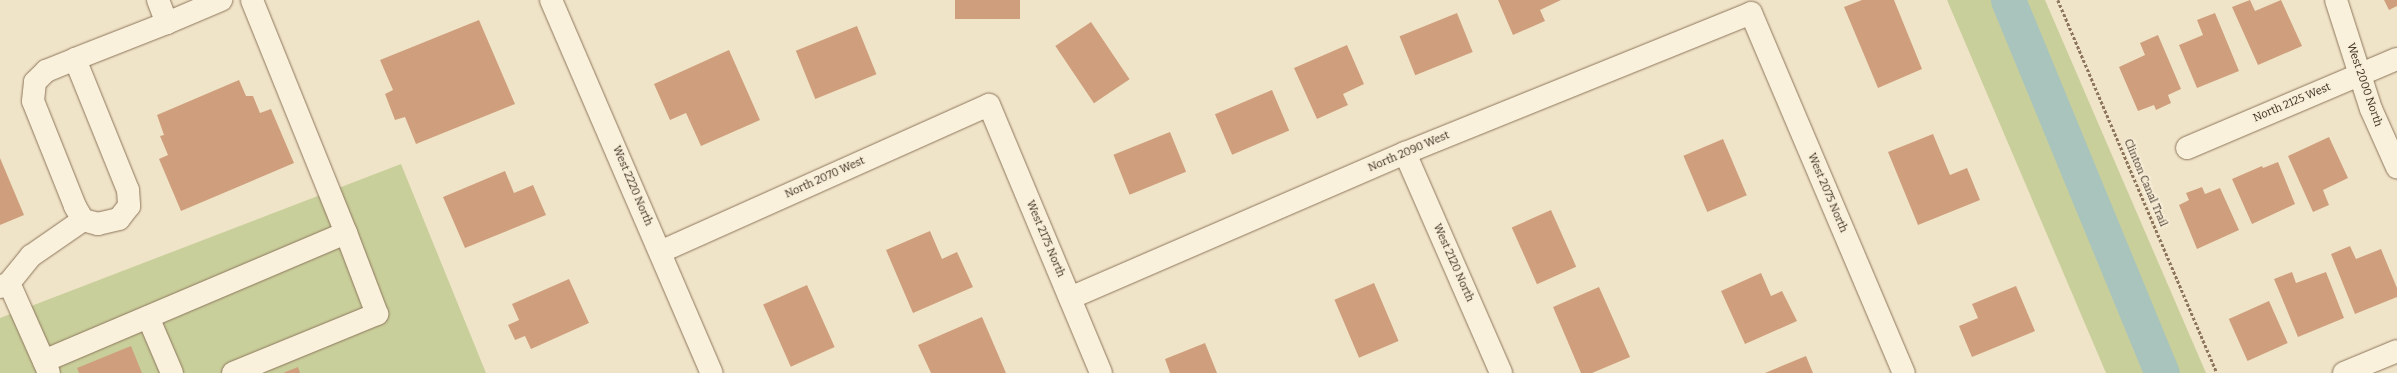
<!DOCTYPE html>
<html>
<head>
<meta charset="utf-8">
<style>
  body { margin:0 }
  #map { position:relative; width:2397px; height:373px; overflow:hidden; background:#f0e4c8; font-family:Bitter,serif }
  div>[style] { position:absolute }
  .green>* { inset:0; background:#c9cf9b }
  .canal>* { height:35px; margin:-17.5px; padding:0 17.5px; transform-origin:17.5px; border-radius:17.5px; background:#a9c4bc }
  .building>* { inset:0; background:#cf9f7d; transform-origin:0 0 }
  .path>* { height:2.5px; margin-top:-1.25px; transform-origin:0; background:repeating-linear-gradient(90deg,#8d765c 0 3px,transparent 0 5px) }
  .roads { filter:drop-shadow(0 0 1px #8d765c) drop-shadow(0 0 1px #8d765c) }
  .minor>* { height:22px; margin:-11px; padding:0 11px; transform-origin:11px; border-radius:11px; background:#faf1dc }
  span { translate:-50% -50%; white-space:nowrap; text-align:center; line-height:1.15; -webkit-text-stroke:3px #f7eed8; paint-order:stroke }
  .street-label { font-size:11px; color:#3d2e20 }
</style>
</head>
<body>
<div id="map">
  <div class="green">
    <div style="clip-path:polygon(1947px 0,2045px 0,2206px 373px,2106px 373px)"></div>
    <div style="clip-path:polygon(401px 164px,486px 373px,0 373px,0 318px)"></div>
  </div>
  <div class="canal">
    <div style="left:2008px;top:0;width:404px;rotate:67.6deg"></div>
  </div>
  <div class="building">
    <div style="left:955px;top:0;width:65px;height:19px"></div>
    <div style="clip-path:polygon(1498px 0,1561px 0,1540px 10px,1545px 21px,1513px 35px)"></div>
    <div style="clip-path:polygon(1862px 0,1894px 0,1922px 69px,1878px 88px,1844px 7px)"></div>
    <div style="clip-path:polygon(2250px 0,2255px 11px,2281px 0,2302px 46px,2258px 65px,2232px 7px)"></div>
    <div style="clip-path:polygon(2384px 0,2397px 0,2397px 6px,2389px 10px)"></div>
    <div style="left:1457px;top:13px;width:42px;height:62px;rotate:68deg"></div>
    <div style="clip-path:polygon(2215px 13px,2239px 71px,2197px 88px,2179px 45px,2203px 35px,2197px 20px)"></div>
    <div style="clip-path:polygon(479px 20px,515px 104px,416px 144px,405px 117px,395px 120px,385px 94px,393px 90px,380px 60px)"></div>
    <div style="left:1091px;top:22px;width:69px;height:43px;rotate:56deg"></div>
    <div style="left:857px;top:26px;width:52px;height:66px;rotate:68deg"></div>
    <div style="clip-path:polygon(2158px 35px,2181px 89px,2168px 95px,2171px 103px,2156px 110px,2154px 105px,2138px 111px,2119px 67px,2145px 55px,2140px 43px)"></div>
    <div style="clip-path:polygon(1347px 45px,1364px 84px,1343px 94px,1348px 105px,1317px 119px,1294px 68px)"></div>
    <div style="clip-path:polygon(729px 50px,760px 120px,701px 146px,686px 113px,670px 120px,654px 84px)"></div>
    <div style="clip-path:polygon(239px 80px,246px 96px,253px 96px,260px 113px,271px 109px,294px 163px,181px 211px,159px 159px,168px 155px,160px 136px,164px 135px,157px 115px)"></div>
    <div style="left:1272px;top:90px;width:44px;height:62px;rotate:67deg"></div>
    <div style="left:1170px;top:132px;width:43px;height:61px;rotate:68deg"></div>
    <div style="clip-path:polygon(1933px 134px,1950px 175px,1967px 168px,1980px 200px,1918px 225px,1888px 152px)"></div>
    <div style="clip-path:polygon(2329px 137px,2348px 178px,2323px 190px,2329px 205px,2313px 212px,2288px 156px)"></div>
    <div style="left:1723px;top:139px;width:61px;height:43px;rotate:67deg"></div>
    <div style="clip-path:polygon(0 158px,24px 215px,0 225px)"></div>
    <div style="clip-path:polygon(2278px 162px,2295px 204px,2252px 224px,2232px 179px,2262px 166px,2263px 168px)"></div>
    <div style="clip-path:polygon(505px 171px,514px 193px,533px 185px,546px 215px,465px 248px,443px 197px)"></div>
    <div style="clip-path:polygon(2202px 187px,2205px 194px,2220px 188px,2239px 230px,2197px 249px,2179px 205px,2189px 200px,2186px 193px)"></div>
    <div style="left:1551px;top:210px;width:62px;height:43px;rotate:66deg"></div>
    <div style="clip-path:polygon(930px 231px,942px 259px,957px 252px,973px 287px,913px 313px,886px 250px)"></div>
    <div style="clip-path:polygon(2350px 246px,2356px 259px,2381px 249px,2397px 288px,2397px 297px,2355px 314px,2331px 254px)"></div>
    <div style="clip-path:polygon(2292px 272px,2296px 283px,2326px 272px,2344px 318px,2298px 337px,2274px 279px)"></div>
    <div style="clip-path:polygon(1761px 273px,1771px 296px,1782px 291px,1797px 321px,1745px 344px,1721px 291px)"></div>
    <div style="clip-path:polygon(569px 279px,589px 323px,531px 349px,525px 336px,515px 340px,508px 325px,519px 320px,512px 304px)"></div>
    <div style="left:1374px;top:283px;width:63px;height:43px;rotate:67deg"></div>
    <div style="left:807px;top:285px;width:68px;height:48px;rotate:66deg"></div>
    <div style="clip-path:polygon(2016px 286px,2035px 331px,1972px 357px,1959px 326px,1978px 318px,1972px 304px)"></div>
    <div style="clip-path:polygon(1599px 287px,1630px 357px,1592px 373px,1581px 373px,1553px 307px)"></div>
    <div style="left:2269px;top:301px;width:46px;height:44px;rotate:66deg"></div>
    <div style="clip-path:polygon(982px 317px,1006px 373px,931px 373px,918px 345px)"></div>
    <div style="clip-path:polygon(1205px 343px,1217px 373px,1170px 373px,1165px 359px)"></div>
    <div style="clip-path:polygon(131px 346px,142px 373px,79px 373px,77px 368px)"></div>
    <div style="clip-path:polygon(1806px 356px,1813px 373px,1765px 373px)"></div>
    <div style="clip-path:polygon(298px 367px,300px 373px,283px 373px)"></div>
  </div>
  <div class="path">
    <div style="left:2058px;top:0;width:405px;rotate:66.9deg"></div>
  </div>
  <div class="roads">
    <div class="minor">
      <div style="left:158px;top:0;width:25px;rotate:69deg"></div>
      <div style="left:167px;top:23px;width:59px;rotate:-23.1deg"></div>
      <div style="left:551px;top:0;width:406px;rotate:66.7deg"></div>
      <div style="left:2336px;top:0;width:114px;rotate:72.2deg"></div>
      <div style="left:2371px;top:109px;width:64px;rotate:65.9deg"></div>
      <div style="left:75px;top:59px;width:141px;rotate:68deg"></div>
      <div style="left:128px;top:190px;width:16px;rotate:86deg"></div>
      <div style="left:129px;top:206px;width:16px;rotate:128deg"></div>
      <div style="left:119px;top:219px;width:22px;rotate:167deg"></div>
      <div style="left:98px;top:224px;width:16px;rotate:-165deg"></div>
      <div style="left:83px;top:220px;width:16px;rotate:-120deg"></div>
      <div style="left:75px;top:206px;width:113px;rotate:-111.8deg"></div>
      <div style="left:33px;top:101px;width:19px;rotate:-84deg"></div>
      <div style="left:35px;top:82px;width:16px;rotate:-45deg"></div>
      <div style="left:46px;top:71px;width:31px;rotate:-22deg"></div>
      <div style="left:75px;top:59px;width:99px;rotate:-21.4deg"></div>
      <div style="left:2187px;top:148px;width:228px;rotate:-23deg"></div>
      <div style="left:1405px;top:153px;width:240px;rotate:66.4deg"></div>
      <div style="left:660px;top:252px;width:360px;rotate:-24.1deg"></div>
      <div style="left:989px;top:105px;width:290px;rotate:67.3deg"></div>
      <div style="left:9px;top:283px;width:35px;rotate:-51deg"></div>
      <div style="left:31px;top:256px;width:63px;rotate:-34.7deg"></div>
      <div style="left:0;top:287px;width:10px;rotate:-24deg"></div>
      <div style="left:9px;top:283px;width:98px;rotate:66deg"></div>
      <div style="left:1070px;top:298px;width:365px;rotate:-23.4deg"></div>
      <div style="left:1405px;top:153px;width:373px;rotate:-22deg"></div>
      <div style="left:1751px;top:13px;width:391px;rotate:67deg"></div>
      <div style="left:148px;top:317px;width:61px;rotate:66.8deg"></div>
      <div style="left:44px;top:361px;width:328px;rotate:-23deg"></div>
      <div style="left:346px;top:233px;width:251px;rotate:-112deg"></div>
      <div style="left:233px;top:373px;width:156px;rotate:-22.3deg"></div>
      <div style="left:377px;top:314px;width:87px;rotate:-110.9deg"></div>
      <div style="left:2344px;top:373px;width:57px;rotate:-22.5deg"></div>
    </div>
  </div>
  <div class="street-label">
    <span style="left:2364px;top:85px;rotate:71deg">West 2000 North</span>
    <span style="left:2292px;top:103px;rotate:-23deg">North 2125 West</span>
    <span style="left:1409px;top:152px;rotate:-23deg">North 2090 West</span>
    <span style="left:825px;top:178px;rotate:-24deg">North 2070 West</span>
    <span style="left:2145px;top:183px;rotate:67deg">Clinton Canal Trail</span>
    <span style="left:632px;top:186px;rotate:67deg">West 2220 North</span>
    <span style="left:1827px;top:193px;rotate:67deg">West 2075 North</span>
    <span style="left:1045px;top:239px;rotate:67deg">West 2175 North</span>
    <span style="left:1453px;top:263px;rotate:66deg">West 2120 North</span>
  </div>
</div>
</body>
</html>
